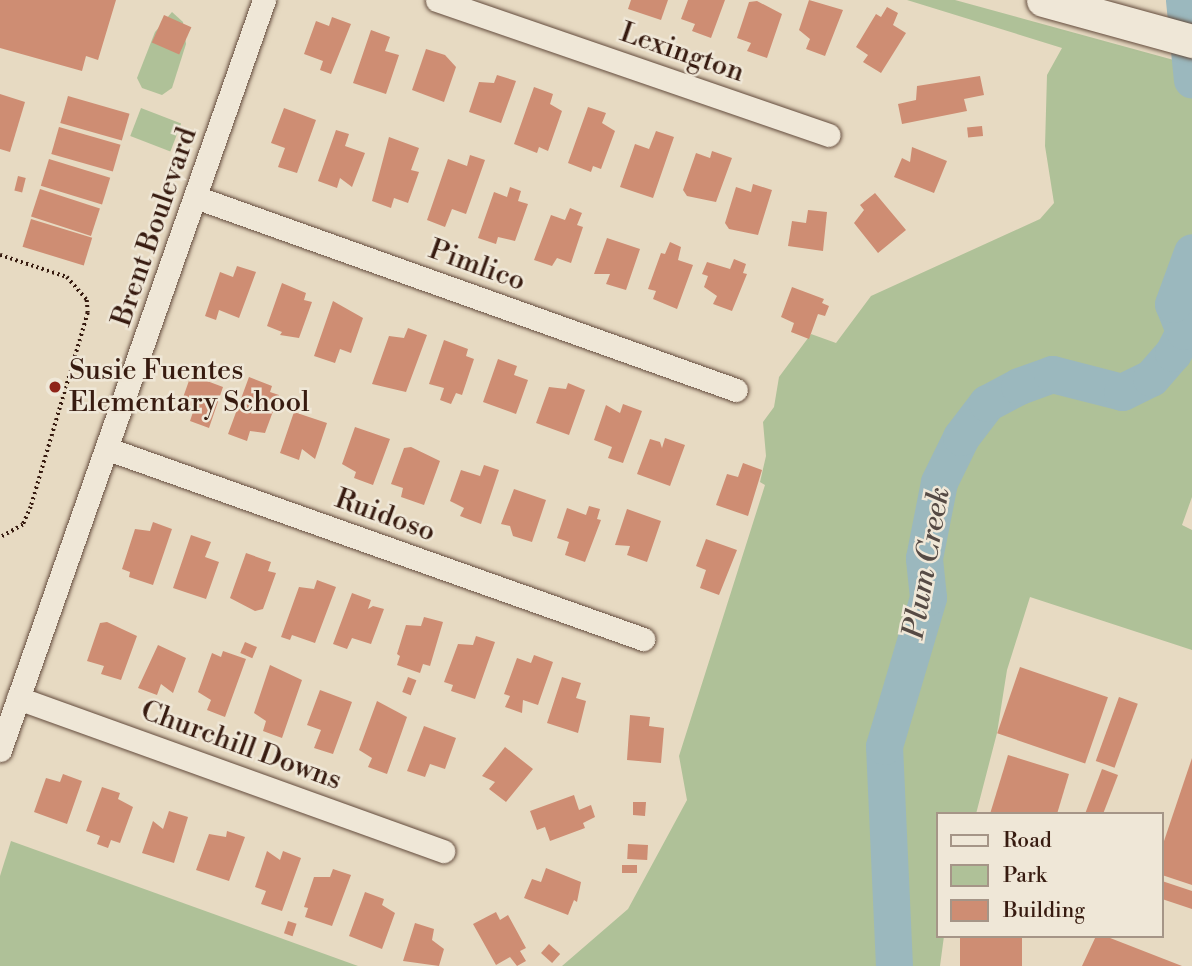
<!DOCTYPE html>
<html>
<head>
<meta charset="utf-8">
<style>
  body { margin:0 }
  #map { position:relative; width:1192px; height:966px; overflow:hidden; background:#e7dac2; font-family:"Libre Bodoni",serif }
  div>[style] { position:absolute }
  .green>* { inset:0; background:#afc198; transform-origin:0 0 }
  .river>* { height:37px; margin:-18.5px; padding:0 18.5px; transform-origin:18.5px; border-radius:18.5px; background:#9bb8be }
  .building>* { inset:0; background:#ce8d73; transform-origin:0 0 }
  .path>* { height:3.5px; margin-top:-1.75px; transform-origin:0; background:repeating-linear-gradient(90deg,#371b10 0 2px,transparent 0 5.5px) }
  .roads { filter:drop-shadow(0 0 2px #634b3c) drop-shadow(0 0 2px #634b3c) }
  .street>* { height:23px; margin:-11.5px; padding:0 11.5px; transform-origin:11.5px; border-radius:11.5px; background:#efe7d7 }
  .secondary>* { height:33px; margin:-16.5px; padding:0 16.5px; transform-origin:16.5px; border-radius:16.5px; background:#efe7d7 }
  .dots>* { width:19px; height:19px; translate:-50% -50%; box-sizing:border-box; border:4px solid #efe7d7; border-radius:50% }
  span { translate:-50% -50%; white-space:nowrap; text-align:center; line-height:1.15; -webkit-text-stroke:5px #efe7d7; paint-order:stroke }
  .street-label { font-size:28px; color:#371b10 }
  .poi-label { font-size:28px; color:#371b10 }
  .left { translate:0 -50%; text-align:left }
  .water-label { font-size:30px; color:#554a44; font-style:italic }
  .legend { position:absolute; left:936px; top:812px; width:228px; height:126px; box-sizing:border-box; background:#efe7d7; border:2px solid #a59587; margin:0; padding:9px 12px; list-style:none; font-size:21px; color:#371b10 }
  .legend li { display:flex; align-items:center; gap:14px; height:35px }
  .legend b { width:35px; border:2px solid #a59587 }
</style>
</head>
<body>
<div id="map">
  <div class="green">
    <div style="clip-path:polygon(907px 0,955px 0,1192px 65px,1192px 497px,1182px 525px,1192px 530px,1192px 650px,1030px 597px,1007px 670px,997px 733px,976px 814px,938px 814px,938px 936px,944px 936px,940px 966px,562px 966px,628px 909px,687px 800px,679px 756px,765px 485px,760px 482px,766px 456px,763px 422px,774px 407px,779px 377px,811px 334px,836px 343px,871px 296px,1040px 219px,1054px 203px,1045px 146px,1047px 75px,1062px 48px)"></div>
    <div style="clip-path:polygon(172px 12px,183px 22px,186px 44px,172px 88px,162px 95px,142px 88px,137px 78px,155px 32px)"></div>
    <div style="left:141px;top:108px;width:43px;height:30px;rotate:21deg"></div>
    <div style="clip-path:polygon(11px 841px,358px 966px,0 966px,0 876px)"></div>
  </div>
  <div class="river">
    <div style="left:1184px;top:0;width:80px;rotate:84.3deg"></div>
    <div style="left:894px;top:966px;width:220px;rotate:-92.6deg"></div>
    <div style="left:884px;top:746px;width:155px;rotate:-73.5deg"></div>
    <div style="left:928px;top:597px;width:39px;rotate:-96deg"></div>
    <div style="left:924px;top:558px;width:77px;rotate:-78.8deg"></div>
    <div style="left:939px;top:482px;width:50px;rotate:-63.9deg"></div>
    <div style="left:961px;top:437px;width:43px;rotate:-52.6deg"></div>
    <div style="left:987px;top:403px;width:36px;rotate:-28deg"></div>
    <div style="left:1019px;top:386px;width:35px;rotate:-20deg"></div>
    <div style="left:1052px;top:374px;width:72px;rotate:14.4deg"></div>
    <div style="left:1122px;top:392px;width:32px;rotate:-26deg"></div>
    <div style="left:1151px;top:378px;width:33px;rotate:-49deg"></div>
    <div style="left:1173px;top:353px;width:25px;rotate:-63deg"></div>
    <div style="left:1184px;top:331px;width:29px;rotate:-112deg"></div>
    <div style="left:1173px;top:304px;width:55px;rotate:-69.9deg"></div>
  </div>
  <div class="building">
    <div style="clip-path:polygon(0 0,116px 0,98px 60px,86px 56px,82px 71px,0 48px)"></div>
    <div style="clip-path:polygon(631px 0,668px 0,661px 20px,628px 9px)"></div>
    <div style="clip-path:polygon(688px 0,725px 0,711px 38px,692px 31px,695px 24px,681px 19px)"></div>
    <div style="clip-path:polygon(809px 0,843px 10px,825px 56px,806px 49px,810px 39px,799px 30px)"></div>
    <div style="clip-path:polygon(757px 1px,782px 14px,767px 58px,747px 51px,751px 43px,737px 38px,749px 2px)"></div>
    <div style="clip-path:polygon(887px 7px,898px 13px,893px 25px,906px 33px,881px 73px,863px 62px,868px 55px,856px 47px,876px 14px,881px 17px)"></div>
    <div style="left:164px;top:15px;width:30px;height:30px;rotate:24deg"></div>
    <div style="clip-path:polygon(332px 17px,351px 24px,331px 74px,320px 70px,323px 61px,304px 54px,316px 21px,329px 26px)"></div>
    <div style="clip-path:polygon(371px 30px,390px 37px,385px 51px,399px 55px,386px 94px,353px 83px)"></div>
    <div style="clip-path:polygon(426px 49px,445px 55px,456px 67px,444px 102px,412px 90px)"></div>
    <div style="clip-path:polygon(497px 75px,516px 81px,501px 123px,469px 112px,479px 82px,494px 83px)"></div>
    <div style="clip-path:polygon(980px 76px,984px 95px,964px 99px,967px 111px,902px 124px,898px 104px,916px 100px,917px 86px)"></div>
    <div style="clip-path:polygon(534px 87px,553px 94px,550px 104px,562px 111px,548px 151px,539px 147px,537px 153px,514px 144px)"></div>
    <div style="clip-path:polygon(0 94px,25px 102px,10px 152px,0 149px)"></div>
    <div style="left:68px;top:96px;width:64px;height:28px;rotate:16deg"></div>
    <div style="clip-path:polygon(588px 107px,606px 113px,602px 123px,615px 131px,601px 169px,593px 166px,591px 172px,568px 163px)"></div>
    <div style="clip-path:polygon(284px 108px,316px 120px,297px 173px,278px 167px,285px 148px,271px 143px)"></div>
    <div style="left:982px;top:126px;width:10px;height:15px;rotate:84deg"></div>
    <div style="left:59px;top:127px;width:64px;height:28px;rotate:16deg"></div>
    <div style="clip-path:polygon(336px 130px,349px 134px,345px 146px,365px 153px,352px 187px,340px 178px,337px 188px,318px 181px)"></div>
    <div style="clip-path:polygon(656px 131px,674px 137px,653px 198px,620px 187px,635px 144px,649px 149px)"></div>
    <div style="clip-path:polygon(389px 137px,419px 148px,411px 170px,419px 172px,408px 203px,394px 198px,391px 208px,372px 201px)"></div>
    <div style="clip-path:polygon(912px 147px,947px 161px,934px 193px,894px 177px,902px 158px,910px 162px)"></div>
    <div style="clip-path:polygon(712px 151px,732px 158px,716px 202px,687px 196px,683px 190px,696px 153px,710px 158px)"></div>
    <div style="clip-path:polygon(470px 155px,485px 160px,466px 214px,452px 209px,445px 227px,427px 220px,448px 159px,467px 166px)"></div>
    <div style="left:49px;top:159px;width:64px;height:28px;rotate:17deg"></div>
    <div style="left:18px;top:176px;width:8px;height:15px;rotate:14deg"></div>
    <div style="clip-path:polygon(753px 184px,772px 190px,758px 235px,729px 229px,725px 223px,736px 187px,751px 192px)"></div>
    <div style="clip-path:polygon(510px 187px,521px 191px,518px 201px,528px 204px,515px 241px,498px 237px,496px 244px,478px 238px,494px 192px,507px 197px)"></div>
    <div style="left:40px;top:189px;width:63px;height:29px;rotate:18deg"></div>
    <div style="clip-path:polygon(875px 193px,906px 230px,878px 253px,854px 223px,864px 210px,860px 205px)"></div>
    <div style="clip-path:polygon(570px 208px,582px 213px,577px 225px,583px 227px,571px 263px,557px 258px,552px 266px,534px 260px,551px 215px,565px 220px)"></div>
    <div style="clip-path:polygon(808px 210px,827px 212px,823px 251px,788px 246px,792px 221px,806px 223px)"></div>
    <div style="left:31px;top:219px;width:64px;height:29px;rotate:17deg"></div>
    <div style="clip-path:polygon(607px 238px,640px 249px,626px 290px,606px 284px,610px 274px,594px 274px)"></div>
    <div style="clip-path:polygon(670px 242px,681px 247px,678px 260px,693px 265px,677px 309px,653px 299px,656px 291px,648px 289px,661px 253px,665px 254px)"></div>
    <div style="clip-path:polygon(734px 259px,746px 264px,743px 273px,747px 274px,732px 311px,713px 304px,717px 296px,704px 287px,708px 276px,702px 274px,707px 262px,730px 269px)"></div>
    <div style="clip-path:polygon(237px 266px,256px 272px,239px 318px,219px 310px,216px 320px,205px 316px,220px 272px,233px 277px)"></div>
    <div style="clip-path:polygon(282px 283px,306px 293px,304px 300px,312px 302px,299px 338px,280px 335px,282px 332px,267px 326px)"></div>
    <div style="clip-path:polygon(792px 287px,824px 299px,822px 303px,829px 306px,825px 316px,818px 314px,809px 339px,791px 332px,794px 323px,781px 317px)"></div>
    <div style="clip-path:polygon(333px 301px,363px 318px,351px 353px,340px 349px,335px 363px,314px 356px)"></div>
    <div style="clip-path:polygon(408px 328px,427px 335px,406px 392px,372px 384px,389px 336px,404px 338px)"></div>
    <div style="clip-path:polygon(444px 340px,468px 349px,466px 356px,474px 359px,462px 395px,456px 393px,451px 404px,440px 400px,444px 388px,429px 384px)"></div>
    <div style="clip-path:polygon(498px 359px,517px 366px,514px 375px,528px 380px,516px 414px,483px 402px)"></div>
    <div style="clip-path:polygon(191px 375px,223px 387px,209px 428px,190px 421px,193px 412px,180px 406px)"></div>
    <div style="clip-path:polygon(249px 377px,272px 386px,270px 392px,279px 395px,265px 433px,250px 431px,247px 441px,228px 434px)"></div>
    <div style="clip-path:polygon(568px 383px,585px 390px,569px 435px,536px 423px,549px 387px,566px 389px)"></div>
    <div style="clip-path:polygon(623px 404px,642px 411px,623px 463px,608px 458px,612px 447px,594px 440px,606px 405px,620px 413px)"></div>
    <div style="clip-path:polygon(294px 412px,327px 423px,315px 459px,302px 449px,299px 460px,280px 453px)"></div>
    <div style="clip-path:polygon(355px 427px,390px 439px,373px 485px,354px 478px,356px 472px,342px 464px)"></div>
    <div style="clip-path:polygon(665px 438px,685px 445px,670px 486px,637px 474px,650px 439px,660px 442px,662px 448px)"></div>
    <div style="clip-path:polygon(411px 447px,440px 461px,424px 505px,401px 497px,403px 488px,391px 484px,404px 448px)"></div>
    <div style="clip-path:polygon(743px 463px,762px 470px,748px 516px,716px 505px,727px 474px,738px 477px)"></div>
    <div style="clip-path:polygon(484px 465px,499px 470px,481px 524px,460px 516px,464px 508px,450px 501px,461px 470px,480px 476px)"></div>
    <div style="clip-path:polygon(514px 489px,546px 500px,532px 542px,513px 536px,510px 526px,501px 524px)"></div>
    <div style="clip-path:polygon(589px 506px,600px 509px,597px 519px,601px 520px,585px 562px,565px 555px,569px 542px,557px 538px,567px 508px,586px 515px)"></div>
    <div style="clip-path:polygon(627px 509px,661px 521px,647px 562px,627px 555px,630px 546px,615px 545px)"></div>
    <div style="clip-path:polygon(153px 522px,172px 529px,153px 585px,129px 577px,130px 572px,122px 569px,135px 529px,150px 531px)"></div>
    <div style="clip-path:polygon(191px 535px,211px 542px,205px 557px,219px 562px,206px 599px,173px 588px)"></div>
    <div style="clip-path:polygon(706px 539px,737px 550px,719px 595px,700px 588px,706px 570px,696px 566px)"></div>
    <div style="clip-path:polygon(246px 553px,271px 562px,268px 571px,276px 573px,263px 609px,255px 611px,230px 598px)"></div>
    <div style="clip-path:polygon(317px 580px,336px 587px,315px 643px,292px 635px,290px 640px,281px 637px,299px 587px,314px 589px)"></div>
    <div style="clip-path:polygon(352px 593px,371px 600px,368px 609px,373px 606px,384px 609px,371px 644px,352px 638px,347px 649px,333px 644px)"></div>
    <div style="clip-path:polygon(424px 617px,443px 622px,430px 666px,423px 664px,420px 673px,397px 665px,400px 656px,397px 654px,406px 625px,421px 626px)"></div>
    <div style="clip-path:polygon(107px 622px,137px 636px,121px 680px,101px 674px,104px 666px,87px 661px,100px 623px)"></div>
    <div style="clip-path:polygon(476px 636px,495px 642px,475px 699px,451px 691px,453px 685px,444px 682px,458px 644px,473px 645px)"></div>
    <div style="left:245px;top:642px;width:13px;height:12px;rotate:23deg"></div>
    <div style="clip-path:polygon(158px 645px,186px 658px,173px 693px,161px 684px,157px 695px,138px 688px)"></div>
    <div style="clip-path:polygon(223px 651px,246px 659px,225px 717px,207px 710px,211px 700px,198px 692px,212px 653px,221px 657px)"></div>
    <div style="clip-path:polygon(534px 655px,553px 662px,538px 705px,523px 700px,522px 713px,505px 707px,510px 696px,504px 694px,517px 658px,531px 663px)"></div>
    <div style="clip-path:polygon(270px 665px,302px 680px,282px 738px,263px 731px,266px 721px,254px 713px)"></div>
    <div style="left:1020px;top:667px;width:93px;height:70px;rotate:19deg"></div>
    <div style="left:408px;top:677px;width:9px;height:16px;rotate:21deg"></div>
    <div style="clip-path:polygon(562px 677px,581px 683px,576px 698px,586px 701px,578px 733px,547px 723px)"></div>
    <div style="clip-path:polygon(320px 690px,352px 702px,333px 754px,314px 748px,321px 730px,307px 725px)"></div>
    <div style="left:1119px;top:697px;width:20px;height:68px;rotate:20deg"></div>
    <div style="clip-path:polygon(377px 701px,407px 717px,387px 774px,368px 767px,372px 758px,359px 750px)"></div>
    <div style="clip-path:polygon(630px 715px,650px 717px,649px 726px,664px 728px,661px 763px,627px 760px)"></div>
    <div style="clip-path:polygon(424px 726px,456px 738px,445px 769px,430px 764px,425px 777px,407px 771px)"></div>
    <div style="clip-path:polygon(505px 747px,533px 769px,506px 802px,489px 789px,495px 782px,482px 776px)"></div>
    <div style="clip-path:polygon(1008px 755px,1069px 774px,1057px 814px,990px 814px)"></div>
    <div style="clip-path:polygon(1192px 758px,1192px 885px,1162px 875px,1162px 847px)"></div>
    <div style="clip-path:polygon(1102px 769px,1118px 775px,1103px 814px,1085px 814px)"></div>
    <div style="clip-path:polygon(63px 774px,82px 781px,67px 824px,34px 812px,46px 778px,60px 782px)"></div>
    <div style="clip-path:polygon(102px 787px,120px 793px,118px 799px,133px 807px,120px 843px,111px 840px,108px 848px,97px 844px,100px 836px,86px 831px)"></div>
    <div style="clip-path:polygon(574px 795px,579px 810px,591px 805px,595px 817px,583px 823px,585px 828px,550px 841px,545px 827px,537px 830px,530px 811px)"></div>
    <div style="clip-path:polygon(633px 802px,646px 802px,645px 816px,633px 815px)"></div>
    <div style="clip-path:polygon(169px 811px,188px 817px,174px 863px,142px 853px,153px 821px,163px 829px)"></div>
    <div style="clip-path:polygon(227px 831px,245px 837px,229px 881px,196px 870px,209px 834px,226px 837px)"></div>
    <div style="left:628px;top:844px;width:20px;height:15px;rotate:3deg"></div>
    <div style="clip-path:polygon(267px 851px,280px 860px,283px 851px,301px 858px,282px 911px,261px 904px,266px 891px,255px 887px)"></div>
    <div style="left:622px;top:865px;width:15px;height:8px"></div>
    <div style="clip-path:polygon(546px 868px,581px 882px,577px 902px,574px 900px,568px 915px,524px 898px,532px 879px,541px 882px)"></div>
    <div style="clip-path:polygon(333px 869px,351px 875px,332px 926px,305px 917px,308px 908px,304px 907px,314px 877px,330px 877px)"></div>
    <div style="clip-path:polygon(1162px 881px,1192px 891px,1192px 909px,1162px 899px)"></div>
    <div style="clip-path:polygon(365px 892px,384px 899px,382px 905px,395px 913px,382px 949px,349px 936px)"></div>
    <div style="clip-path:polygon(496px 912px,500px 920px,508px 915px,526px 948px,520px 951px,526px 961px,517px 966px,510px 957px,496px 965px,473px 924px)"></div>
    <div style="left:288px;top:921px;width:9px;height:13px;rotate:18deg"></div>
    <div style="clip-path:polygon(415px 923px,434px 929px,432px 940px,444px 949px,439px 966px,403px 961px)"></div>
    <div style="left:960px;top:936px;width:62px;height:30px"></div>
    <div style="clip-path:polygon(1096px 936px,1105px 936px,1182px 966px,1082px 966px)"></div>
    <div style="left:549px;top:944px;width:15px;height:12px;rotate:42deg"></div>
  </div>
  <div class="path">
    <div style="left:0;top:255px;width:71px;rotate:18.2deg"></div>
    <div style="left:67px;top:277px;width:30px;rotate:49deg"></div>
    <div style="left:87px;top:300px;width:13px;rotate:86deg"></div>
    <div style="left:88px;top:313px;width:202px;rotate:106.4deg"></div>
    <div style="left:31px;top:507px;width:20px;rotate:114deg"></div>
    <div style="left:23px;top:525px;width:26px;rotate:151deg"></div>
  </div>
  <div class="roads">
    <div class="street">
      <div style="left:437px;top:0;width:414px;rotate:19deg"></div>
      <div style="left:198px;top:198px;width:571px;rotate:19.64deg"></div>
      <div style="left:108px;top:449px;width:568px;rotate:19.55deg"></div>
      <div style="left:18px;top:698px;width:452px;rotate:19.8deg"></div>
      <div style="left:0;top:750px;width:795px;rotate:-70.61deg"></div>
    </div>
    <div class="secondary">
      <div style="left:1043px;top:0;width:155px;rotate:15.4deg"></div>
    </div>
  </div>
  <div class="dots">
    <div style="left:55px;top:387px;background:#8f2418"></div>
  </div>
  <div class="street-label">
    <span style="left:682px;top:53px;rotate:19deg">Lexington</span>
    <span style="left:155px;top:227px;rotate:-71deg">Brent Boulevard</span>
    <span style="left:477px;top:266px;rotate:20deg">Pimlico</span>
    <span style="left:385px;top:516px;rotate:20deg">Ruidoso</span>
    <span style="left:241px;top:746px;rotate:20deg">Churchill Downs</span>
  </div>
  <div class="poi-label">
    <span class="left" style="left:69px;top:387px">Susie Fuentes<br>Elementary School</span>
  </div>
  <div class="water-label">
    <span style="left:927px;top:563px;rotate:-80deg">Plum Creek</span>
  </div>
  <ul class="legend">
  <li><b style="height:9px;background:#efe7d7"></b>Road</li>
  <li><b style="height:19px;background:#afc198"></b>Park</li>
  <li><b style="height:19px;background:#ce8d73"></b>Building</li>
  </ul>
</div>
</body>
</html>
